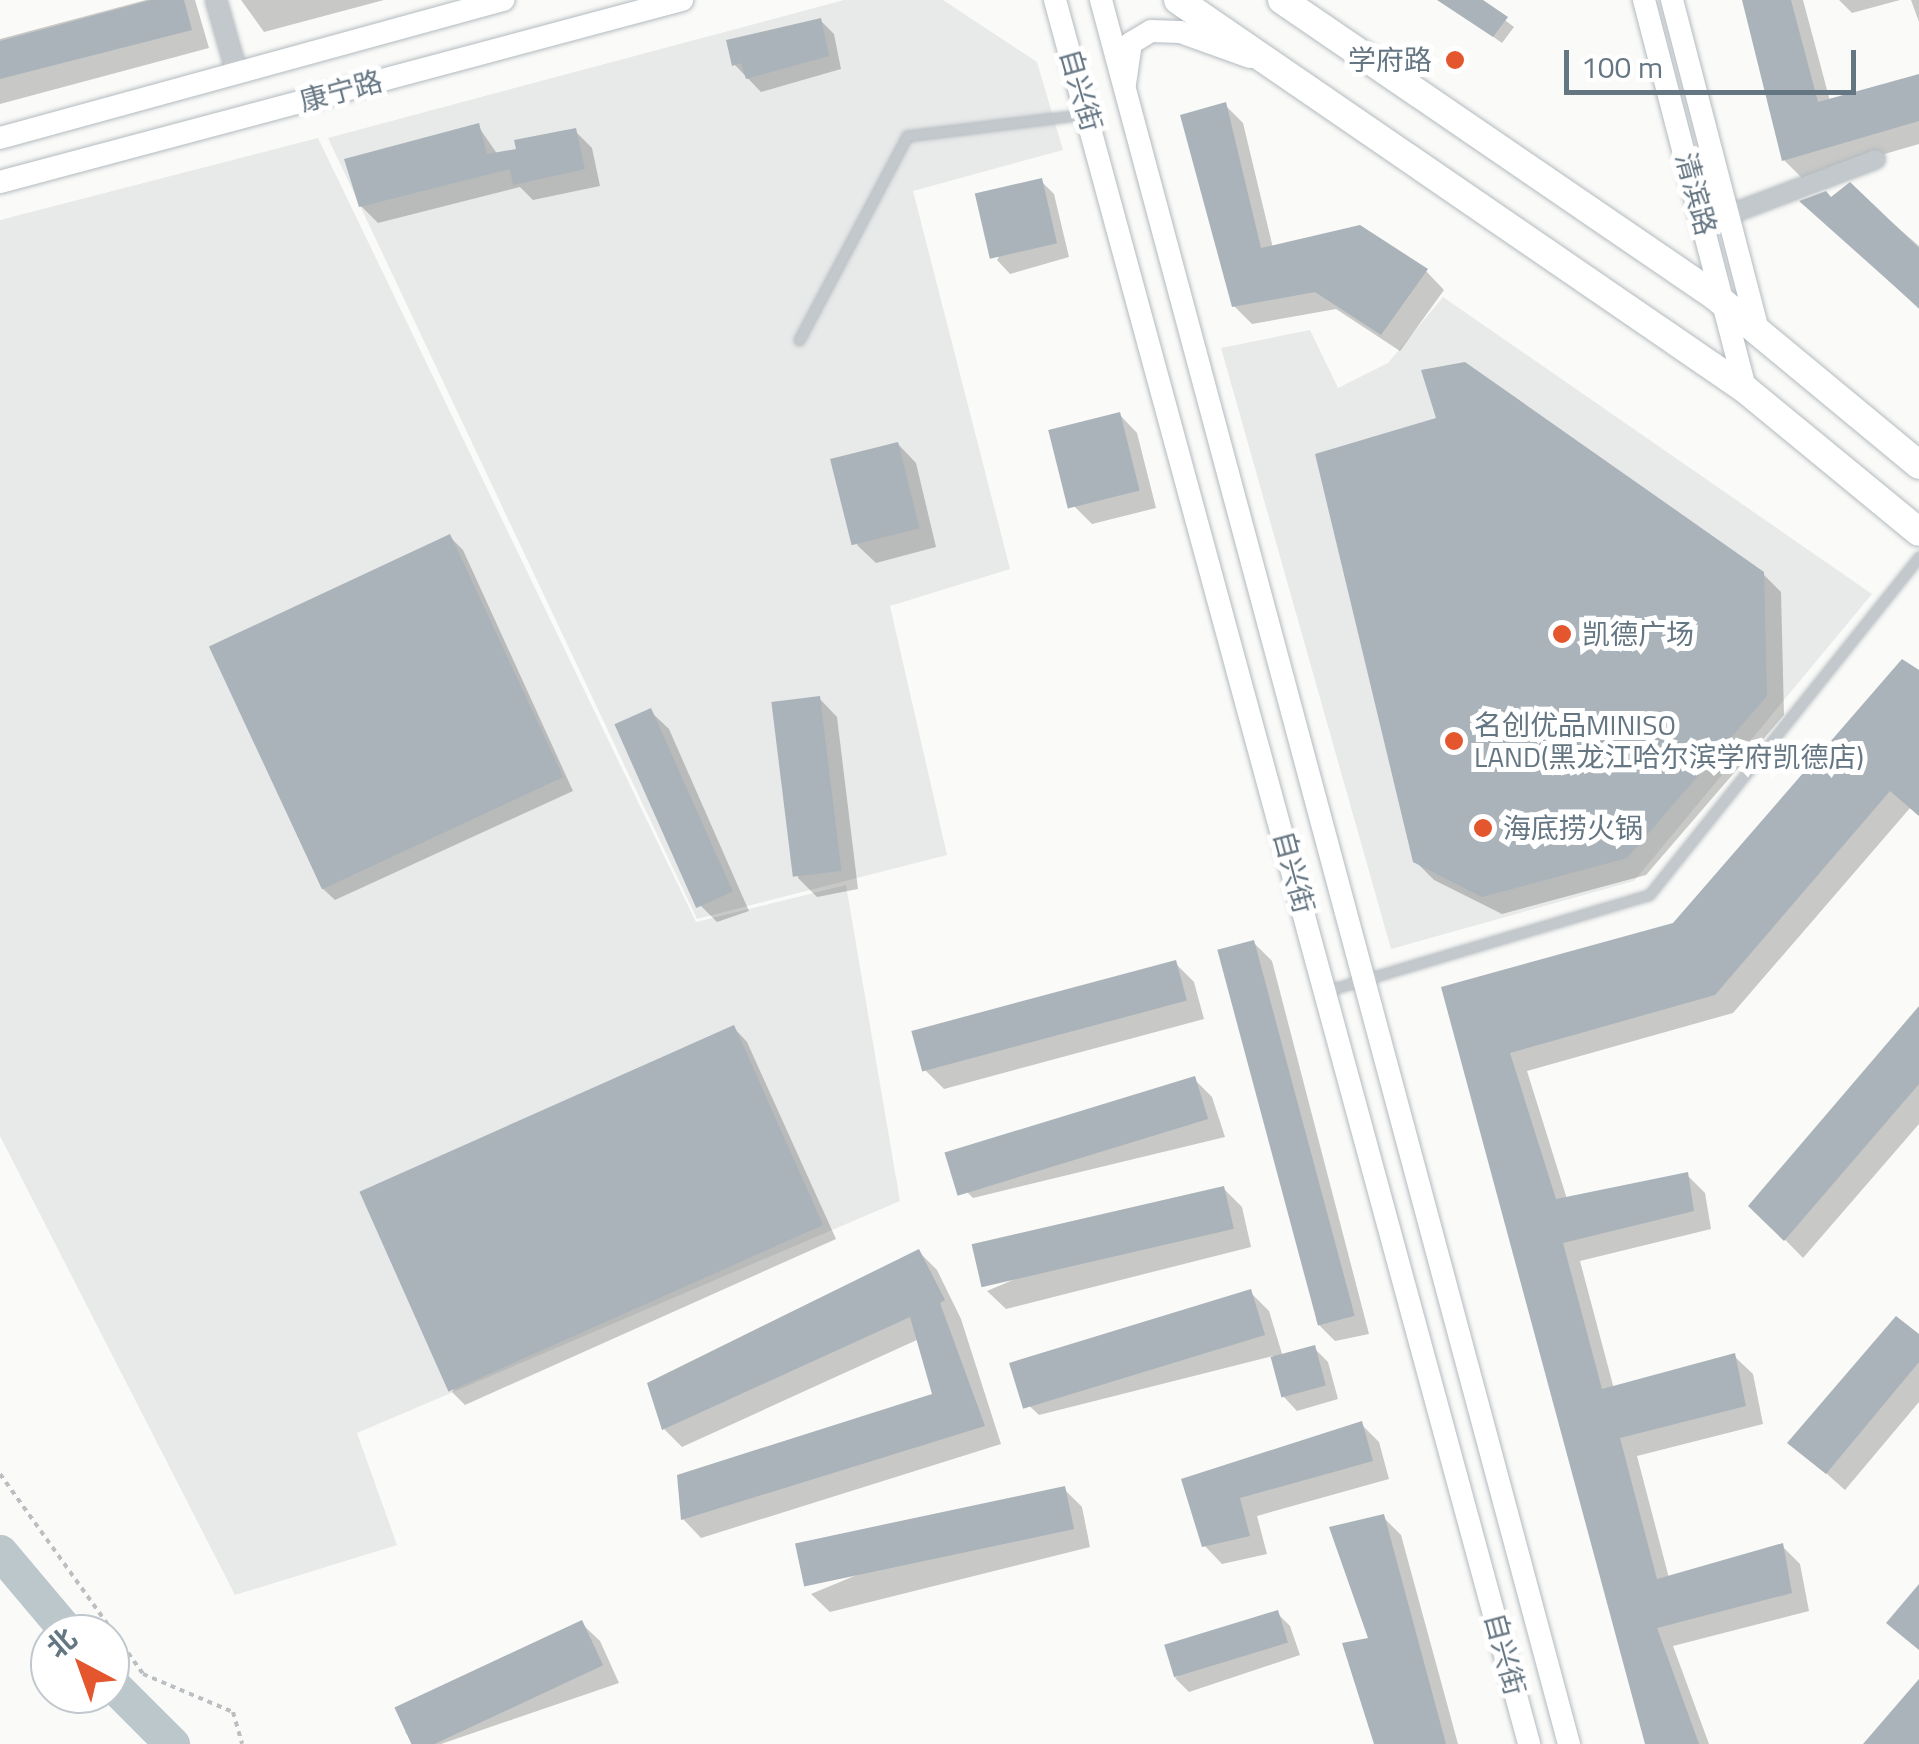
<!DOCTYPE html>
<html>
<head>
<meta charset="utf-8">
<style>
  body { margin:0 }
  #map { position:relative; width:1919px; height:1744px; overflow:hidden; background:#fafaf8; font-family:"Titillium Web","Noto Sans SC",sans-serif }
  div>[style] { position:absolute }
  .built>* { inset:0; background:#e8e9e9 }
  .shadow>* { inset:0; background:#0003 }
  .river>* { height:35px; margin:-17.5px; padding:0 17.5px; transform-origin:17.5px; border-radius:17.5px; background:#bbc7cb }
  .building>* { inset:0; background:#aab3b9; transform-origin:0 0 }
  .path>* { height:4px; margin-top:-2px; transform-origin:0; background:repeating-linear-gradient(90deg,#bbbfc2 0 5px,transparent 0 10px) }
  .roads { filter:drop-shadow(0 0 2px #b3babf) drop-shadow(0 0 2px #b3babf) }
  .service>* { height:9px; margin:-4.5px; padding:0 4.5px; transform-origin:4.5px; border-radius:4.5px; background:#c3c8cc }
  .minor>* { height:18px; margin:-9px; padding:0 9px; transform-origin:9px; border-radius:9px; background:#c3c8cc }
  .tertiary>* { height:20px; margin:-10px; padding:0 10px; transform-origin:10px; border-radius:10px; background:#c3c8cc }
  .secondary>* { height:22px; margin:-11px; padding:0 11px; transform-origin:11px; border-radius:11px; background:#fff }
  .trunk>* { height:28px; margin:-14px; padding:0 14px; transform-origin:14px; border-radius:14px; background:#fff }
  .dots>* { width:28px; height:28px; translate:-50% -50%; box-sizing:border-box; border:5px solid #fff; border-radius:50% }
  span { translate:-50% -50%; white-space:nowrap; text-align:center; line-height:1.15; -webkit-text-stroke:10px #fff; paint-order:stroke }
  .poi-label { font-size:28px; color:#657683 }
  .right { translate:-100% -50%; text-align:right }
  .left { translate:0 -50%; text-align:left }
  .street-label { font-size:28px; color:#657683 }
  .north { position:absolute; left:30px; top:1614px; width:100px; height:100px; box-sizing:border-box; background:#fff; border:2px solid #c1c8cd; border-radius:50%; rotate:319deg; font-size:28px; font-weight:700; line-height:40px; text-align:center; color:#657683 }
  .north::after { content:''; display:block; margin:auto; width:35px; height:45px; background:#e4572e; clip-path:polygon(50% 0,100% 100%,50% 72%,0 100%) }
  .scale { position:absolute; left:1564px; top:50px; width:292px; height:45px; box-sizing:border-box; border:5px solid #657683; border-top:0; padding-left:12px; font-size:30px; line-height:35px; white-space:nowrap; color:#657683; -webkit-text-stroke:8px #fff; paint-order:stroke }
</style>
</head>
<body>
<div id="map">
  <div class="built">
    <div style="clip-path:polygon(844px 0,943px 0,1037px 62px,1063px 150px,913px 191px,1010px 569px,890px 606px,947px 855px,697px 919px,328px 138px)"></div>
    <div style="clip-path:polygon(318px 138px,696px 922px,846px 885px,900px 1201px,357px 1433px,397px 1545px,235px 1595px,0 1136px,0 220px)"></div>
    <div style="clip-path:polygon(1443px 297px,1872px 594px,1634px 881px,1391px 949px,1221px 348px,1310px 330px,1338px 388px,1388px 363px)"></div>
  </div>
  <div class="shadow">
    <div style="clip-path:polygon(146px 0,195px 0,209px 48px,0 104px,0 39px)"></div>
    <div style="clip-path:polygon(241px 0,384px 0,264px 32px)"></div>
    <div style="clip-path:polygon(1478px 0,1514px 27px,1502px 43px,1444px 2px)"></div>
    <div style="clip-path:polygon(1744px 0,1803px 0,1830px 101px,1919px 77px,1919px 144px,1802px 178px,1784px 160px)"></div>
    <div style="clip-path:polygon(1839px 0,1900px 0,1852px 13px)"></div>
    <div style="clip-path:polygon(1911px 0,1919px 0,1919px 22px)"></div>
    <div style="clip-path:polygon(820px 20px,834px 34px,841px 69px,761px 92px,734px 64px)"></div>
    <div style="clip-path:polygon(1225px 105px,1243px 123px,1273px 248px,1426px 271px,1444px 290px,1400px 351px,1336px 309px,1252px 324px,1234px 306px)"></div>
    <div style="clip-path:polygon(478px 126px,498px 155px,575px 131px,592px 148px,600px 186px,533px 200px,520px 187px,378px 223px,361px 206px)"></div>
    <div style="clip-path:polygon(1041px 181px,1054px 194px,1069px 257px,1010px 274px,997px 260px)"></div>
    <div style="clip-path:polygon(1850px 186px,1919px 246px,1919px 309px,1804px 202px,1831px 200px)"></div>
    <div style="clip-path:polygon(1119px 414px,1137px 433px,1156px 508px,1092px 524px,1074px 506px)"></div>
    <div style="clip-path:polygon(1439px 420px,1762px 573px,1781px 592px,1784px 715px,1646px 875px,1502px 914px,1434px 880px,1415px 861px)"></div>
    <div style="clip-path:polygon(898px 444px,916px 463px,936px 547px,876px 563px,857px 545px)"></div>
    <div style="clip-path:polygon(450px 537px,463px 550px,573px 791px,335px 900px,321px 887px,211px 646px)"></div>
    <div style="clip-path:polygon(1919px 678px,1919px 816px,1910px 808px,1733px 1013px,1527px 1071px,1567px 1199px,1687px 1175px,1705px 1193px,1711px 1229px,1580px 1261px,1614px 1389px,1734px 1356px,1753px 1374px,1763px 1424px,1637px 1456px,1669px 1578px,1782px 1546px,1800px 1564px,1809px 1611px,1673px 1646px,1709px 1744px,1650px 1744px,1444px 989px,1675px 926px)"></div>
    <div style="clip-path:polygon(819px 698px,837px 717px,858px 889px,817px 897px,798px 878px)"></div>
    <div style="clip-path:polygon(650px 711px,669px 729px,749px 911px,717px 922px,699px 904px)"></div>
    <div style="clip-path:polygon(1254px 943px,1272px 961px,1369px 1334px,1335px 1341px,1317px 1323px)"></div>
    <div style="clip-path:polygon(1175px 963px,1194px 982px,1204px 1019px,944px 1089px,925px 1070px)"></div>
    <div style="clip-path:polygon(1919px 1010px,1919px 1124px,1803px 1258px,1752px 1206px)"></div>
    <div style="clip-path:polygon(734px 1028px,747px 1042px,836px 1239px,465px 1405px,452px 1392px)"></div>
    <div style="clip-path:polygon(1194px 1079px,1212px 1097px,1225px 1137px,973px 1198px,955px 1180px)"></div>
    <div style="clip-path:polygon(1224px 1189px,1242px 1207px,1251px 1247px,1006px 1309px,987px 1291px)"></div>
    <div style="clip-path:polygon(919px 1252px,937px 1270px,961px 1319px,1001px 1444px,701px 1538px,683px 1519px,679px 1477px,935px 1395px,919px 1339px,682px 1447px,664px 1429px)"></div>
    <div style="clip-path:polygon(1250px 1292px,1269px 1311px,1283px 1357px,1314px 1348px,1328px 1362px,1338px 1399px,1297px 1411px,1284px 1397px,1273px 1356px,1039px 1415px,1020px 1397px)"></div>
    <div style="clip-path:polygon(1919px 1337px,1919px 1402px,1845px 1490px,1791px 1442px)"></div>
    <div style="clip-path:polygon(1361px 1424px,1379px 1442px,1389px 1479px,1257px 1516px,1267px 1554px,1222px 1564px,1204px 1545px,1185px 1481px)"></div>
    <div style="clip-path:polygon(1064px 1489px,1082px 1507px,1090px 1547px,830px 1612px,811px 1594px)"></div>
    <div style="clip-path:polygon(1383px 1517px,1401px 1535px,1458px 1744px,1377px 1744px,1371px 1640px)"></div>
    <div style="clip-path:polygon(1277px 1613px,1290px 1626px,1300px 1655px,1189px 1692px,1175px 1678px)"></div>
    <div style="clip-path:polygon(581px 1623px,600px 1641px,619px 1683px,441px 1744px,417px 1744px,405px 1732px)"></div>
  </div>
  <div class="river">
    <div style="left:0;top:1552px;width:107px;rotate:49.9deg"></div>
    <div style="left:110px;top:1682px;width:88px;rotate:45deg"></div>
  </div>
  <div class="building">
    <div style="clip-path:polygon(151px 0,184px 0,192px 30px,0 79px,0 41px)"></div>
    <div style="clip-path:polygon(1437px 0,1483px 0,1508px 17px,1493px 37px)"></div>
    <div style="clip-path:polygon(1742px 0,1791px 0,1818px 102px,1919px 74px,1919px 121px,1782px 161px)"></div>
    <div style="clip-path:polygon(821px 18px,829px 56px,746px 79px,741px 63px,732px 66px,726px 40px)"></div>
    <div style="clip-path:polygon(1226px 102px,1261px 248px,1360px 225px,1428px 269px,1381px 335px,1315px 292px,1232px 307px,1180px 115px)"></div>
    <div style="clip-path:polygon(479px 123px,487px 154px,516px 149px,514px 140px,576px 128px,585px 169px,513px 185px,510px 169px,359px 207px,344px 159px)"></div>
    <div style="left:1042px;top:178px;width:67px;height:69px;rotate:77deg"></div>
    <div style="clip-path:polygon(1850px 182px,1919px 248px,1919px 308px,1799px 201px,1826px 191px,1831px 197px)"></div>
    <div style="clip-path:polygon(1465px 362px,1764px 572px,1767px 696px,1627px 858px,1482px 897px,1413px 862px,1315px 454px,1436px 418px,1421px 370px)"></div>
    <div style="left:1120px;top:412px;width:81px;height:74px;rotate:76deg"></div>
    <div style="left:898px;top:442px;width:89px;height:70px;rotate:76deg"></div>
    <div style="left:450px;top:534px;width:268px;height:266px;rotate:65deg"></div>
    <div style="clip-path:polygon(1902px 659px,1919px 670px,1919px 816px,1890px 791px,1715px 995px,1510px 1053px,1556px 1199px,1688px 1172px,1694px 1211px,1563px 1243px,1602px 1389px,1735px 1353px,1746px 1406px,1620px 1438px,1657px 1579px,1783px 1543px,1792px 1593px,1657px 1628px,1699px 1744px,1645px 1744px,1441px 987px,1673px 923px)"></div>
    <div style="left:820px;top:696px;width:176px;height:49px;rotate:83deg"></div>
    <div style="left:651px;top:708px;width:201px;height:40px;rotate:66deg"></div>
    <div style="left:1254px;top:940px;width:389px;height:38px;rotate:75deg"></div>
    <div style="left:1176px;top:960px;width:42px;height:274px;rotate:75deg"></div>
    <div style="clip-path:polygon(1919px 1006px,1919px 1084px,1784px 1241px,1748px 1206px)"></div>
    <div style="left:734px;top:1025px;width:219px;height:410px;rotate:66deg"></div>
    <div style="left:1195px;top:1076px;width:45px;height:262px;rotate:73deg"></div>
    <div style="left:1224px;top:1186px;width:44px;height:259px;rotate:77deg"></div>
    <div style="clip-path:polygon(919px 1249px,945px 1300px,940px 1303px,985px 1426px,681px 1520px,677px 1475px,932px 1394px,910px 1317px,662px 1430px,647px 1383px)"></div>
    <div style="left:1251px;top:1289px;width:48px;height:253px;rotate:73deg"></div>
    <div style="clip-path:polygon(1896px 1316px,1919px 1334px,1919px 1362px,1826px 1474px,1787px 1443px)"></div>
    <div style="left:1315px;top:1345px;width:42px;height:46px;rotate:75deg"></div>
    <div style="clip-path:polygon(1362px 1421px,1373px 1461px,1240px 1498px,1250px 1536px,1202px 1547px,1181px 1479px)"></div>
    <div style="left:1065px;top:1486px;width:44px;height:276px;rotate:78deg"></div>
    <div style="clip-path:polygon(1384px 1514px,1446px 1744px,1374px 1744px,1342px 1643px,1368px 1638px,1329px 1527px)"></div>
    <div style="clip-path:polygon(1919px 1584px,1919px 1650px,1886px 1623px)"></div>
    <div style="left:1278px;top:1610px;width:34px;height:119px;rotate:73deg"></div>
    <div style="left:582px;top:1620px;width:50px;height:207px;rotate:65deg"></div>
    <div style="clip-path:polygon(1919px 1679px,1919px 1744px,1863px 1744px)"></div>
  </div>
  <div class="path">
    <div style="left:0;top:1474px;width:246px;rotate:54.4deg"></div>
    <div style="left:143px;top:1674px;width:98px;rotate:22.9deg"></div>
    <div style="left:233px;top:1712px;width:33px;rotate:74deg"></div>
  </div>
  <div class="roads">
    <div class="service">
      <div style="left:799px;top:340px;width:231px;rotate:-62.1deg"></div>
      <div style="left:907px;top:136px;width:179px;rotate:-7deg"></div>
      <div style="left:1326px;top:991px;width:337px;rotate:-16.6deg"></div>
      <div style="left:1649px;top:895px;width:433px;rotate:-51.4deg"></div>
    </div>
    <div class="minor">
      <div style="left:1728px;top:215px;width:158px;rotate:-20.7deg"></div>
    </div>
    <div class="tertiary">
      <div style="left:216px;top:0;width:76px;rotate:74deg"></div>
    </div>
    <div class="secondary">
      <div style="left:1055px;top:0;width:1807px;rotate:74.79deg"></div>
      <div style="left:1101px;top:0;width:1806px;rotate:74.98deg"></div>
      <div style="left:1644px;top:0;width:402px;rotate:75.4deg"></div>
      <div style="left:1672px;top:0;width:344px;rotate:75.4deg"></div>
      <div style="left:1125px;top:84px;width:41px;rotate:-81.7deg"></div>
      <div style="left:1131px;top:43px;width:23px;rotate:-31deg"></div>
      <div style="left:1151px;top:31px;width:29px;rotate:2deg"></div>
      <div style="left:1180px;top:32px;width:74px;rotate:19.7deg"></div>
      <div style="left:0;top:138px;width:522px;rotate:-15.34deg"></div>
      <div style="left:0;top:182px;width:706px;rotate:-14.94deg"></div>
    </div>
    <div class="trunk">
      <div style="left:1178px;top:0;width:688px;rotate:34.45deg"></div>
      <div style="left:1745px;top:389px;width:225px;rotate:39.4deg"></div>
      <div style="left:1282px;top:0;width:525px;rotate:34.36deg"></div>
      <div style="left:1715px;top:296px;width:265px;rotate:39.6deg"></div>
    </div>
  </div>
  <div class="dots">
    <div style="left:1455px;top:60px;background:#e4572e"></div>
    <div style="left:1562px;top:634px;background:#e4572e"></div>
    <div style="left:1454px;top:741px;background:#e4572e"></div>
    <div style="left:1483px;top:828px;background:#e4572e"></div>
  </div>
  <div class="poi-label">
    <span class="right" style="left:1432px;top:60px">学府路</span>
    <span class="left" style="left:1582px;top:634px">凯德广场</span>
    <span class="left" style="left:1474px;top:741px">名创优品MINISO<br>LAND(黑龙江哈尔滨学府凯德店)</span>
    <span class="left" style="left:1503px;top:828px">海底捞火锅</span>
  </div>
  <div class="street-label">
    <span style="left:1081px;top:90px;rotate:74deg">自兴街</span>
    <span style="left:341px;top:91px;rotate:-15deg">康宁路</span>
    <span style="left:1696px;top:194px;rotate:75deg">清滨路</span>
    <span style="left:1294px;top:872px;rotate:75deg">自兴街</span>
    <span style="left:1505px;top:1654px;rotate:75deg">自兴街</span>
  </div>
  <div class="north">北</div>
  <div class="scale">100 m</div>
</div>
</body>
</html>
